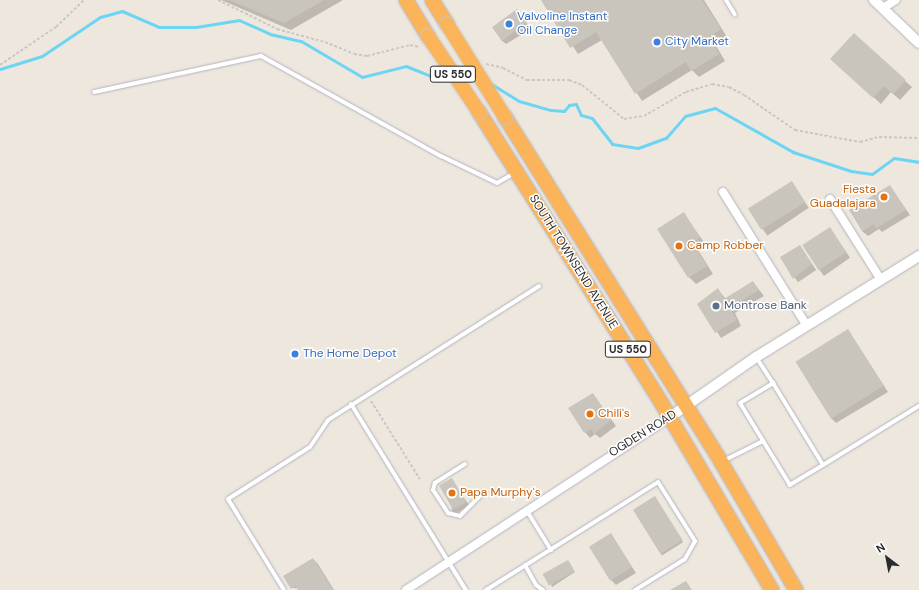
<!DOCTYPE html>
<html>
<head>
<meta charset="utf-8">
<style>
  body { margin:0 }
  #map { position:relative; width:919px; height:590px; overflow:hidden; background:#eee7de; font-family:"DM Sans",sans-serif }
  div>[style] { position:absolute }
  .shadow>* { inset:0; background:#0003; transform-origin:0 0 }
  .stream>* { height:3px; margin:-1.5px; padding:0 1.5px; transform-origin:1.5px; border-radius:1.5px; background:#6dd5f4 }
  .building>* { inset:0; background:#c9c5bc; transform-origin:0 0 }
  .path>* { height:2px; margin-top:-1px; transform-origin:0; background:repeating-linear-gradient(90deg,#c8c8c8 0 3px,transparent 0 5px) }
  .roads { filter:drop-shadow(0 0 1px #b2b5c0) drop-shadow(0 0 1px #b2b5c0) }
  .service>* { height:4px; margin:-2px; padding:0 2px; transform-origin:2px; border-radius:2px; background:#fff }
  .minor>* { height:8px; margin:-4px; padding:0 4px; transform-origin:4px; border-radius:4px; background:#fff }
  .tertiary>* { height:10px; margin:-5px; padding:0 5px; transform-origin:5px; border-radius:5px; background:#fff }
  .trunk>* { height:14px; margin:-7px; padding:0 7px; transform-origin:7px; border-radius:7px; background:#fbb459 }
  .bridges { filter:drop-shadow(0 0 1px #c8c8c8) drop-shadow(0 0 1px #c8c8c8) }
  .trunk-bridge>* { height:14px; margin:-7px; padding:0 7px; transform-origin:7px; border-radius:7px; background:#fbb459 }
  .dots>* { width:11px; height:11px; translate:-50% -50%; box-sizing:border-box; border:2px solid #fff; border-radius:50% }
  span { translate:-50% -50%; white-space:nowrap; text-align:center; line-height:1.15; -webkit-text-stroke:3px #fff; paint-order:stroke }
  .shield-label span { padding:1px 3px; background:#fff; border:1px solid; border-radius:3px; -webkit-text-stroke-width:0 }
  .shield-label { font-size:11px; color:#2c2c2c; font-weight:700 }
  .shop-label { font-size:12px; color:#366cbe }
  .left { translate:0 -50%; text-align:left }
  .food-label { font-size:12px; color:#c56008 }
  .right { translate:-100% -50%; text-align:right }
  .street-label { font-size:12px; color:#2c2c2c }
  .service-label { font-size:12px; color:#4e5e75 }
  .north { position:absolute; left:867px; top:538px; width:40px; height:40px; -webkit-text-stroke:3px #fff; paint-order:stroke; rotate:328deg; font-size:11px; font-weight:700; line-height:16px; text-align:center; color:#2c2c2c }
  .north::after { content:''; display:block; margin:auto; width:14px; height:18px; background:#2c2c2c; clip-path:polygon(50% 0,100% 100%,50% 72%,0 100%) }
</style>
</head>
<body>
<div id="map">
  <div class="shadow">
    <div style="clip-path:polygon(221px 0,343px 0,291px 30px)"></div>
    <div style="clip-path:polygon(542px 0,704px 0,727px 37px,715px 44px,725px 61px,699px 77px,692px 70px,642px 101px,602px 40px,578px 54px)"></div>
    <div style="clip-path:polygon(517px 10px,531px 29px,506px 44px,500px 39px)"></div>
    <div style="clip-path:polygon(839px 66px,905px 81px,912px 87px,900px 100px,891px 92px,881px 104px)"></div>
    <div style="left:792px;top:183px;width:30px;height:50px;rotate:56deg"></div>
    <div style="clip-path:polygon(890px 186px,910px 215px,882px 232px,879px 229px,868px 236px,862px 231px)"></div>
    <div style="clip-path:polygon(684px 214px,706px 245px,698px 250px,713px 274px,696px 284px,689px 277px)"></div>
    <div style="left:830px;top:229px;width:35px;height:32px;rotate:55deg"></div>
    <div style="left:800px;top:246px;width:29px;height:22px;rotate:56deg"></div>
    <div style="clip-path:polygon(753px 282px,764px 296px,735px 313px,741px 326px,721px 338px,699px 304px,718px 290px,726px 299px)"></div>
    <div style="clip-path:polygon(848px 330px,888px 392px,836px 423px,831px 418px)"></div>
    <div style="clip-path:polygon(593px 394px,616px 426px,600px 438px,595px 434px,590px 438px,585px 432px)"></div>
    <div style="clip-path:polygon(451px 479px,469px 505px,456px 514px,452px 511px)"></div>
    <div style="left:656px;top:499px;width:51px;height:25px;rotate:58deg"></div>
    <div style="clip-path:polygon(611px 535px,636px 573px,616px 585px,611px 580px)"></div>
    <div style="clip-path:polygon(313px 559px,318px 564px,334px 590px,292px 588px)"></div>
    <div style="clip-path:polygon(569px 562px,575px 572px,552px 587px,551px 585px)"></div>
  </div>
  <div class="stream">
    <div style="left:0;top:69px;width:44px;rotate:-17.2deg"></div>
    <div style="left:42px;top:56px;width:70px;rotate:-33.9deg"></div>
    <div style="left:100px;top:17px;width:23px;rotate:-15deg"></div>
    <div style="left:122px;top:11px;width:40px;rotate:23.4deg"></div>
    <div style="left:159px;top:27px;width:37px"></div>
    <div style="left:196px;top:27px;width:44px;rotate:-9.2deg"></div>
    <div style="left:239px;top:20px;width:34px;rotate:24deg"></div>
    <div style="left:270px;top:34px;width:32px;rotate:13deg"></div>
    <div style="left:301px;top:41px;width:71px;rotate:30.5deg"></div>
    <div style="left:362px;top:77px;width:45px;rotate:-14deg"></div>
    <div style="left:406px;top:66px;width:35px;rotate:22deg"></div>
    <div style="left:438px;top:79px;width:13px"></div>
    <div style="left:463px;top:78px;width:14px;rotate:8deg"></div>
    <div style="left:490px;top:83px;width:34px;rotate:32deg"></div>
    <div style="left:519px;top:101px;width:33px;rotate:16deg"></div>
    <div style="left:551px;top:110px;width:13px;rotate:4deg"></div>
    <div style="left:564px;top:111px;width:8px;rotate:-50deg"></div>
    <div style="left:569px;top:105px;width:7px;rotate:-8deg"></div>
    <div style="left:576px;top:104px;width:12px;rotate:66deg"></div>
    <div style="left:581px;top:115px;width:11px;rotate:15deg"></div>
    <div style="left:592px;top:118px;width:33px;rotate:52deg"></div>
    <div style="left:612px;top:144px;width:26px;rotate:9deg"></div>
    <div style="left:638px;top:148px;width:30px;rotate:-20deg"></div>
    <div style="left:666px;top:138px;width:29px;rotate:-49deg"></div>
    <div style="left:685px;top:116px;width:31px;rotate:-15deg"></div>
    <div style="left:715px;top:108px;width:90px;rotate:29.4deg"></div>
    <div style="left:793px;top:152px;width:61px;rotate:18.1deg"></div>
    <div style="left:851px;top:171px;width:21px;rotate:8deg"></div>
    <div style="left:872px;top:174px;width:27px;rotate:-36deg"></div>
    <div style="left:894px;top:158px;width:25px;rotate:9deg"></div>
  </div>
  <div class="building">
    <div style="clip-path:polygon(229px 0,324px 0,284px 23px)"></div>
    <div style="clip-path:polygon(541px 0,702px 0,721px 29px,709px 37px,719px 54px,691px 71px,686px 62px,635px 94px,596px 32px,570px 48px)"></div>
    <div style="left:517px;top:9px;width:17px;height:31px;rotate:54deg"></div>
    <div style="clip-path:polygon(854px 33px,906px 80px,893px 94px,884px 86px,873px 98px,830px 59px)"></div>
    <div style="left:792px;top:181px;width:25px;height:52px;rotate:58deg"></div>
    <div style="clip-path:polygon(890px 185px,906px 210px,876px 228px,874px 224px,862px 231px,849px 210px)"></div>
    <div style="clip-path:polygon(684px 212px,700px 238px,692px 242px,707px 266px,688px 278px,657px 229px)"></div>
    <div style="left:830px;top:227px;width:30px;height:33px;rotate:57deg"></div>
    <div style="clip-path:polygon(800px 245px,812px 264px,793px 279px,780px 257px)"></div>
    <div style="clip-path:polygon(753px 281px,759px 290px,730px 308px,737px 320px,715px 333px,697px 304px,718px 288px,724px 299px)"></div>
    <div style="left:848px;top:329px;width:67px;height:62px;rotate:58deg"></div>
    <div style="clip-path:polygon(593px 393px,611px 420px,594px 434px,591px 429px,584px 433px,568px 408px)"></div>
    <div style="left:452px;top:478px;width:28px;height:15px;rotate:60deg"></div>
    <div style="left:655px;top:496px;width:52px;height:26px;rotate:58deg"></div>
    <div style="left:611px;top:533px;width:40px;height:26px;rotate:58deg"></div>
    <div style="clip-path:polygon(313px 558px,333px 590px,298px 590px,296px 586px,291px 589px,283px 576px)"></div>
    <div style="left:568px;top:560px;width:13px;height:29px;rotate:61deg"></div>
    <div style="clip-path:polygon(686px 581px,692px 590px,670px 590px)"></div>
  </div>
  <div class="path">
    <div style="left:218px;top:0;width:66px;rotate:26.2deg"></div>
    <div style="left:277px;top:29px;width:50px;rotate:15.2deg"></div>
    <div style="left:325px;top:42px;width:31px;rotate:22deg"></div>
    <div style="left:354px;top:54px;width:13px;rotate:9deg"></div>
    <div style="left:367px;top:56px;width:44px;rotate:-14.3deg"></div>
    <div style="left:410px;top:45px;width:10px;rotate:11deg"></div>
    <div style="left:486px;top:64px;width:17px;rotate:13deg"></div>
    <div style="left:503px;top:68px;width:27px;rotate:27deg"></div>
    <div style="left:527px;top:80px;width:42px"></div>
    <div style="left:569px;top:80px;width:14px;rotate:21deg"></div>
    <div style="left:582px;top:85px;width:54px;rotate:39deg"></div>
    <div style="left:624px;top:119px;width:20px;rotate:-9deg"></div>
    <div style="left:644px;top:116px;width:48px;rotate:-29.7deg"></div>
    <div style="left:686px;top:92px;width:27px;rotate:-17deg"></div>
    <div style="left:712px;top:84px;width:17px;rotate:10deg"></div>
    <div style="left:729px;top:87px;width:17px;rotate:28deg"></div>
    <div style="left:744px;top:95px;width:62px;rotate:34.5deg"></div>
    <div style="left:795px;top:130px;width:66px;rotate:10.5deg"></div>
    <div style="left:860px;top:142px;width:20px;rotate:-15deg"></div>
    <div style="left:879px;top:137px;width:40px;rotate:1.4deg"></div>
    <div style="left:0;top:65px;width:68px;rotate:-34.2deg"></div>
    <div style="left:56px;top:27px;width:39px;rotate:-44deg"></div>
    <div style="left:371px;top:401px;width:92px;rotate:57.9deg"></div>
  </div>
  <div class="roads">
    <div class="service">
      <div style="left:726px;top:0;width:17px;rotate:59deg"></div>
      <div style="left:94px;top:92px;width:171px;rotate:-12.2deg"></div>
      <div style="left:261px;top:56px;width:206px;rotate:29.1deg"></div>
      <div style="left:441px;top:156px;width:62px;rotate:25.7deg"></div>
      <div style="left:497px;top:183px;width:20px;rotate:-30deg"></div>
      <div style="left:756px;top:357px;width:31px;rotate:57deg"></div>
      <div style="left:773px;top:383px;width:96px;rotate:58.6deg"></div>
      <div style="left:823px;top:465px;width:39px;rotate:149deg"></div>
      <div style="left:790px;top:485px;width:96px;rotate:-121.4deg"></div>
      <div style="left:740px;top:403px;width:39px;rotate:-31deg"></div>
      <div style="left:351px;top:404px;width:219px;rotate:58.3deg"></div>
      <div style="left:723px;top:461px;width:45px;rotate:-26.6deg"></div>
      <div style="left:465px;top:464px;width:36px;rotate:148deg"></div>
      <div style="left:435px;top:483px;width:7px;rotate:106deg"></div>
      <div style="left:433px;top:490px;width:11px;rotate:56deg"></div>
      <div style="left:439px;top:499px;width:17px;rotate:57deg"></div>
      <div style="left:448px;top:513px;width:12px;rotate:14deg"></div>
      <div style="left:460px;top:516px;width:33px;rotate:-45deg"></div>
      <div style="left:823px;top:465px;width:113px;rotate:-31.6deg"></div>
      <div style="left:527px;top:511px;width:46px;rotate:58.4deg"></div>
      <div style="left:525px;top:565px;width:23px;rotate:61deg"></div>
      <div style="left:536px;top:585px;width:9px;rotate:36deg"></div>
      <div style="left:284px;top:590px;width:107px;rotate:-121.6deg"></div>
      <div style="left:228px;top:499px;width:97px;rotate:-32.4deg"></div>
      <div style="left:310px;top:447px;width:32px;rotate:-56deg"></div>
      <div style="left:328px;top:420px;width:250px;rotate:-32.4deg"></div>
      <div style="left:486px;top:590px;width:203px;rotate:-32.1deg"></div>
      <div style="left:658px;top:482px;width:70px;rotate:57.9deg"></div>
      <div style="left:695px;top:541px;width:21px;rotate:119deg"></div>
      <div style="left:685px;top:559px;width:59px;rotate:148.2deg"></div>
    </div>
    <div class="minor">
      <div style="left:883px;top:8px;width:15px;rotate:-32deg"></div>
      <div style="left:723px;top:192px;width:158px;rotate:57.9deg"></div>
      <div style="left:830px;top:199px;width:96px;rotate:57.8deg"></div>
      <div style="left:406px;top:590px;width:316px;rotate:-33.2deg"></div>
    </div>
    <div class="tertiary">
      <div style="left:874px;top:0;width:62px;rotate:43.7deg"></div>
      <div style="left:670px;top:417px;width:105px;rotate:-34.9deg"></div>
      <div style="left:756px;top:357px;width:192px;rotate:-31.8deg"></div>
    </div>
    <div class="trunk">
      <div style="left:406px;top:0;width:42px;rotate:58.6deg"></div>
      <div style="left:432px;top:0;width:28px;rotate:58deg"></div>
      <div style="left:479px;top:112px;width:345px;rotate:57.9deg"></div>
      <div style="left:662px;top:404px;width:216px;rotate:59.4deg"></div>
      <div style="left:505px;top:117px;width:407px;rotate:57.9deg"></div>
      <div style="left:721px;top:462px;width:148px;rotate:59.6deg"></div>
    </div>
  </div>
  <div class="bridges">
    <div class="trunk-bridge">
      <div style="left:447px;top:24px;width:110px;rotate:58.1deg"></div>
      <div style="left:428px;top:36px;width:92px;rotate:56.1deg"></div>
    </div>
  </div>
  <div class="dots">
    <div style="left:509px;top:24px;background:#3f7fe0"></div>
    <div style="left:657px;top:42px;background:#3f7fe0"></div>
    <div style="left:884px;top:197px;background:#e8710a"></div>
    <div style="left:679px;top:246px;background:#e8710a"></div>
    <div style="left:716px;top:306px;background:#5c6f8a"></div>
    <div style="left:295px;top:354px;background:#3f7fe0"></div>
    <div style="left:590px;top:414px;background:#e8710a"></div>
    <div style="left:452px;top:493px;background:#e8710a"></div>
  </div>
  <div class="shield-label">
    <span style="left:453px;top:74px">US 550</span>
    <span style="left:628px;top:349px">US 550</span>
  </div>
  <div class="shop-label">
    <span class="left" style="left:517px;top:24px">Valvoline Instant<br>Oil Change</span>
    <span class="left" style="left:665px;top:42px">City Market</span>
    <span class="left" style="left:303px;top:354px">The Home Depot</span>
  </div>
  <div class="food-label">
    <span class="right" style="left:876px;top:197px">Fiesta<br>Guadalajara</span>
    <span class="left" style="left:687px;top:246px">Camp Robber</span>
    <span class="left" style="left:598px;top:414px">Chili's</span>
    <span class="left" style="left:460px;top:493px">Papa Murphy's</span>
  </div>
  <div class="street-label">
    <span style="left:573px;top:262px;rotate:58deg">SOUTH TOWNSEND AVENUE</span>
    <span style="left:643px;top:434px;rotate:-32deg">OGDEN ROAD</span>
  </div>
  <div class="service-label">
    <span class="left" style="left:724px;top:306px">Montrose Bank</span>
  </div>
  <div class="north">N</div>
</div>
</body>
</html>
